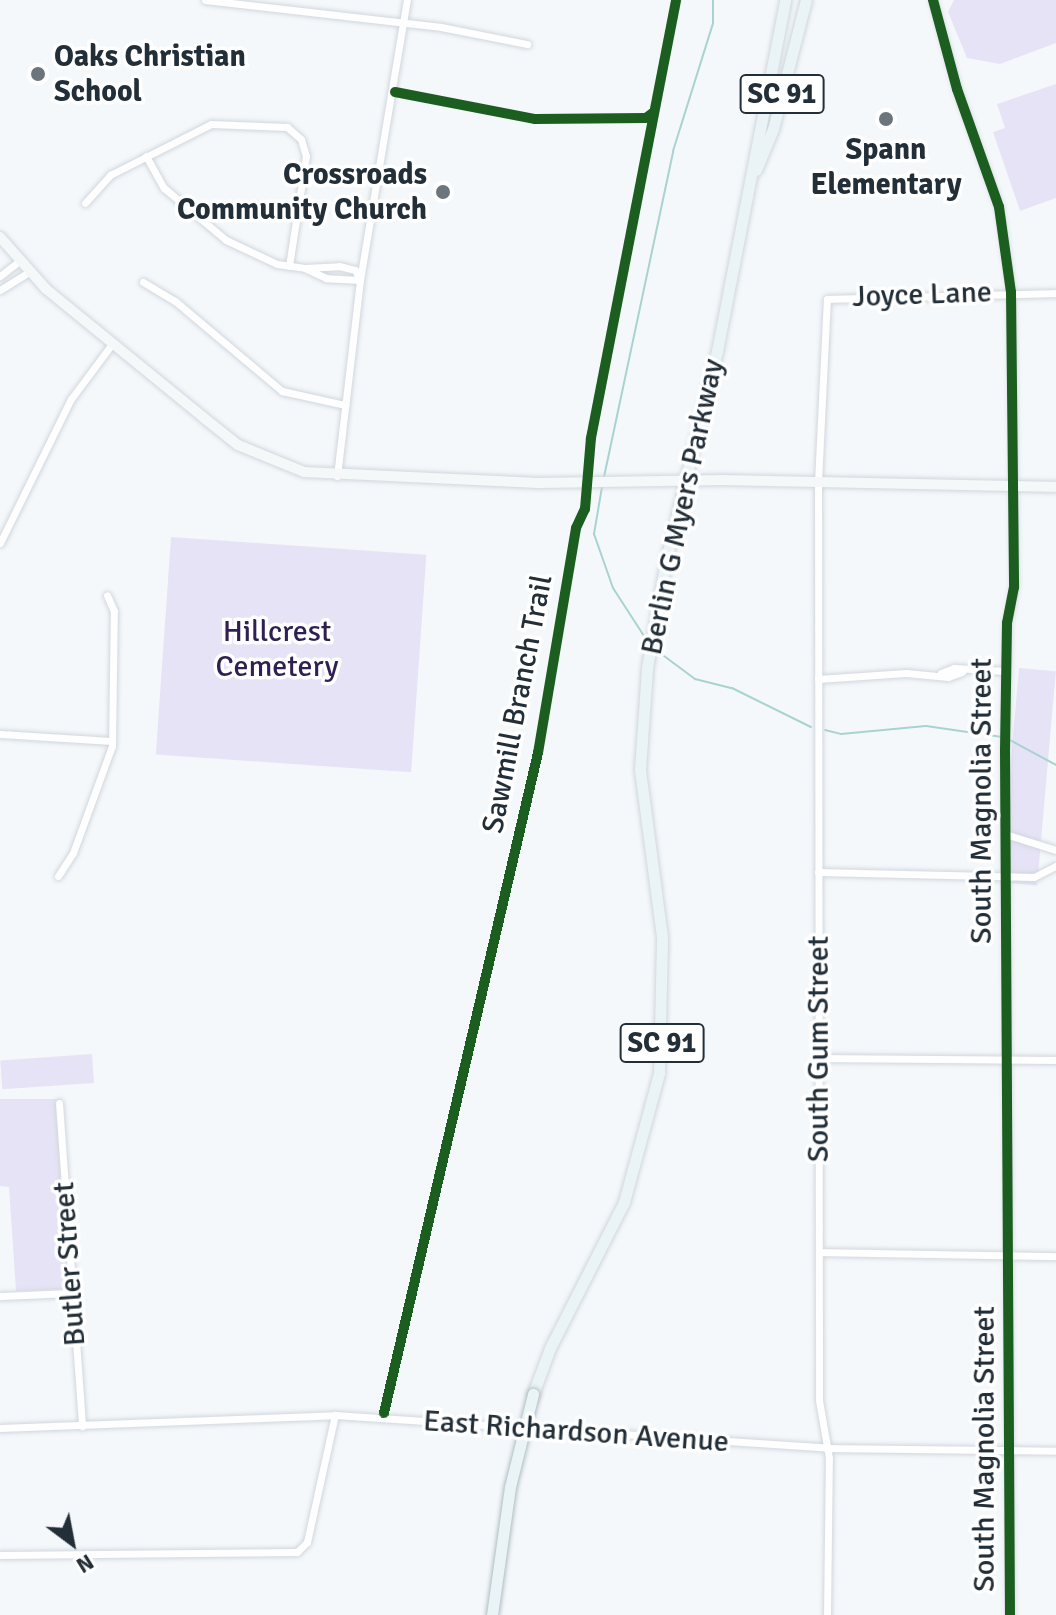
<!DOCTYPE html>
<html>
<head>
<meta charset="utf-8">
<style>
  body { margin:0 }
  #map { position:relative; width:1056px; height:1615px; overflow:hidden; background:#f5f8fb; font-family:Signika,sans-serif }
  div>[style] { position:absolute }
  .green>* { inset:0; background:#e6e3f6; transform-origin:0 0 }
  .stream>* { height:2px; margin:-1px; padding:0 1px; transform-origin:1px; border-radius:1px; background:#a9d3d0 }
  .roads { filter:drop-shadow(0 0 2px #d0d7dd) drop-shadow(0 0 2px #d0d7dd) }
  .street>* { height:7px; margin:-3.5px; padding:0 3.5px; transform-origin:3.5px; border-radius:3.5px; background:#fefefe }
  .secondary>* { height:10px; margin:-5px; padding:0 5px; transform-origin:5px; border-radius:5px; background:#f4f8f9 }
  .primary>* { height:11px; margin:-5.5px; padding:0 5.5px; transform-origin:5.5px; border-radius:5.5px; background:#eaf3f5 }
  .bridges { filter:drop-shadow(0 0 2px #afbfc5) drop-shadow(0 0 2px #afbfc5) }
  .primary-bridge>* { height:11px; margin:-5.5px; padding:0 5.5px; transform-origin:5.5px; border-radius:5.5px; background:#eaf3f5 }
  .cycleway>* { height:10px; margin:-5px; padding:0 5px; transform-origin:5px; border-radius:5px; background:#1b5e20 }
  .dots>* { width:22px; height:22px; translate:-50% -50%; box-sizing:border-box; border:4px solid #fff; border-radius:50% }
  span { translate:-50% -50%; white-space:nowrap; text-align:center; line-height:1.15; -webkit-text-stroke:7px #fff; paint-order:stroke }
  .shield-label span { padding:2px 6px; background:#fff; border:2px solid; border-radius:6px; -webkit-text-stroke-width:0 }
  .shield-label { font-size:28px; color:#222e38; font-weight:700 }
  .poi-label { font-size:30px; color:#222e38; font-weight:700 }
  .left { translate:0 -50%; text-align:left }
  .right { translate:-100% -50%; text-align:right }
  .street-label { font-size:30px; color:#222e38 }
  .park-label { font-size:30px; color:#301f53 }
  .north { position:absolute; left:32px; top:1503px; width:80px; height:80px; -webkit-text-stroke:6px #fff; paint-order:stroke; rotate:148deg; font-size:22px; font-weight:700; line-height:32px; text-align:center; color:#222e38 }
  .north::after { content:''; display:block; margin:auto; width:28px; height:36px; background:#222e38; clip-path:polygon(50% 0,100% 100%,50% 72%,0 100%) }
</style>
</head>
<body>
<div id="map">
  <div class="green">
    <div style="clip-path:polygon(954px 0,1056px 0,1056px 43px,1000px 64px,967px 58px,948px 12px)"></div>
    <div style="clip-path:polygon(1056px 84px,1056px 198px,1020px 211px,993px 132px,1005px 128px,997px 104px)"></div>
    <div style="left:171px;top:537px;width:256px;height:218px;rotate:4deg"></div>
    <div style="left:1019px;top:668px;width:37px;height:215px;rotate:5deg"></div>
    <div style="left:92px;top:1054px;width:29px;height:92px;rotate:86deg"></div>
    <div style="clip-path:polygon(0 1099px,62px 1099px,68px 1289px,16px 1291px,9px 1187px,0 1186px)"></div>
  </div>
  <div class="stream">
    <div style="left:604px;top:477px;width:333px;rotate:-78deg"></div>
    <div style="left:673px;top:151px;width:134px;rotate:-72.6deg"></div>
    <div style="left:713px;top:23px;width:23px;rotate:-90deg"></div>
    <div style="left:602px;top:487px;width:48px;rotate:99.7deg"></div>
    <div style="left:594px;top:534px;width:57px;rotate:70.6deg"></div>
    <div style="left:613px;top:588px;width:61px;rotate:57.1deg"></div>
    <div style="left:656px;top:650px;width:49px;rotate:36.6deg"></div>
    <div style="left:695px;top:679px;width:38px;rotate:14deg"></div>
    <div style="left:732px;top:688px;width:88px;rotate:26.3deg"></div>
    <div style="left:825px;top:730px;width:16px;rotate:14deg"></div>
    <div style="left:841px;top:734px;width:85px;rotate:-5.4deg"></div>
    <div style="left:926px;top:726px;width:77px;rotate:8.2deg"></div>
    <div style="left:1008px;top:739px;width:55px;rotate:28.4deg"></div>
  </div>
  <div class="roads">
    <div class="street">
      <div style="left:205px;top:0;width:238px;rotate:6.5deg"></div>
      <div style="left:441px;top:27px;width:88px;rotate:11.2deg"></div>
      <div style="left:933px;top:0;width:92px;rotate:74.9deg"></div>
      <div style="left:957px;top:89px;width:125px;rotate:70.4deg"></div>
      <div style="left:999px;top:207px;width:86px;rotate:82deg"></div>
      <div style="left:1011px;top:292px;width:295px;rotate:89.4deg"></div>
      <div style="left:1014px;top:587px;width:37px;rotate:101deg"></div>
      <div style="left:1007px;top:623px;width:127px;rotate:90.9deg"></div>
      <div style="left:1005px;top:750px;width:865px;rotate:89.67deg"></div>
      <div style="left:146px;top:156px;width:37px;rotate:61deg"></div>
      <div style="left:164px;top:188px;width:81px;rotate:40deg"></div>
      <div style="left:226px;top:240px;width:56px;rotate:25.2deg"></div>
      <div style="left:277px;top:264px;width:28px;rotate:8deg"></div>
      <div style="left:85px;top:203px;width:38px;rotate:-48deg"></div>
      <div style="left:110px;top:175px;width:113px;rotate:-26.8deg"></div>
      <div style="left:211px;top:124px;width:76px;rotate:2.3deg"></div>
      <div style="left:287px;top:127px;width:18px;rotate:41deg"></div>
      <div style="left:301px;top:139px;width:18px;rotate:74deg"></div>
      <div style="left:306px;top:156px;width:111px;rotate:98.8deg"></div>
      <div style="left:339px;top:266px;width:16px;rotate:14deg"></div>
      <div style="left:355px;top:270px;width:11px;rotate:63deg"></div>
      <div style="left:360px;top:280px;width:34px;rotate:-177deg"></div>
      <div style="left:326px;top:278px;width:23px;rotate:-155deg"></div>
      <div style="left:305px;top:268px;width:34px;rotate:-3deg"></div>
      <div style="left:0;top:276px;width:24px;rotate:-38deg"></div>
      <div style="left:143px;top:282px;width:37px;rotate:31deg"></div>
      <div style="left:175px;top:301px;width:140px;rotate:40.1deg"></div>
      <div style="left:282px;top:391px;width:65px;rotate:12.5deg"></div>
      <div style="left:0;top:290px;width:34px;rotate:-32deg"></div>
      <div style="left:337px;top:476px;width:197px;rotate:-83.3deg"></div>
      <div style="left:360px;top:280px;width:284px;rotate:-80.5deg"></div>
      <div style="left:0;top:543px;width:161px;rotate:-63.8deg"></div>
      <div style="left:71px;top:399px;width:69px;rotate:-53.3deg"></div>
      <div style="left:941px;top:673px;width:14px;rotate:-21deg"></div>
      <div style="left:954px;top:668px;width:52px;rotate:3.3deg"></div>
      <div style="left:818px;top:679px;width:88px;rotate:-3.9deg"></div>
      <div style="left:906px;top:673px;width:42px;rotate:5.4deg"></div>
      <div style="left:948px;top:677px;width:15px;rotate:-20deg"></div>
      <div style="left:0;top:734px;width:112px;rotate:3.6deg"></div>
      <div style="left:1005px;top:834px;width:53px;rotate:17.4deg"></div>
      <div style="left:818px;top:872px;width:216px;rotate:1.3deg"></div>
      <div style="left:1034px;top:877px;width:25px;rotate:-27deg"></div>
      <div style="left:58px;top:876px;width:27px;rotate:-57deg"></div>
      <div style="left:73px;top:853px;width:114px;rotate:-70deg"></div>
      <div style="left:112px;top:746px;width:135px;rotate:-89.2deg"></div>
      <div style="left:114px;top:611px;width:17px;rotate:-114deg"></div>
      <div style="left:819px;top:1058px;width:237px;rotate:0.5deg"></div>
      <div style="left:59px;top:1103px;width:324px;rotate:85.9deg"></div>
      <div style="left:819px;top:1252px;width:237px;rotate:1deg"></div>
      <div style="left:0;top:1296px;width:72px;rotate:-2.4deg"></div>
      <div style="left:0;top:1428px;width:335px;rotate:-2.2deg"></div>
      <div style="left:335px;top:1415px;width:492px;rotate:3.8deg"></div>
      <div style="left:826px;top:1448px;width:230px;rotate:0.7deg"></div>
      <div style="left:0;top:1555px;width:297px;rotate:-0.6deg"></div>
      <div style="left:297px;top:1552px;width:14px;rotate:-45deg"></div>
      <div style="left:307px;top:1542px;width:130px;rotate:-77.6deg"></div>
      <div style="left:827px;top:1615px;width:157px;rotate:-89.3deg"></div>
      <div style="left:829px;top:1458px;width:59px;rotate:-99.8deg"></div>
      <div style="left:819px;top:1400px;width:918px;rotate:-90.06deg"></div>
      <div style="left:818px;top:482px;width:183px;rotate:-87.2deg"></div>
      <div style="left:827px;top:299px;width:229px;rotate:-1.5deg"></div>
    </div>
    <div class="secondary">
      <div style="left:0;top:237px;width:69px;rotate:48.5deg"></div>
      <div style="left:46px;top:289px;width:204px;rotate:39.2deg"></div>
      <div style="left:204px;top:418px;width:43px;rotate:38.5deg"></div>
      <div style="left:238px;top:445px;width:71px;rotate:22.2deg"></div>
      <div style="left:304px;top:472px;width:235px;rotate:2.7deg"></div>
      <div style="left:539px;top:483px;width:186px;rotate:-0.9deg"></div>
      <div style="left:725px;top:480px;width:331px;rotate:1.2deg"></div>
    </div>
    <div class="primary">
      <div style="left:756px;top:170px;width:44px;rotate:-67.5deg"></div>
      <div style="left:773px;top:129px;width:133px;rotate:-75.7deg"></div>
      <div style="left:533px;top:1394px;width:49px;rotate:-69.7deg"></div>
      <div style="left:550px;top:1348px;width:164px;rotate:-63.1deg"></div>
      <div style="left:624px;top:1202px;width:134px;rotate:-74.8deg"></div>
      <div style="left:659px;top:1073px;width:136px;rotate:-88.7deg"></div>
      <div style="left:662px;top:937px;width:169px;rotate:-97.5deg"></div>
      <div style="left:640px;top:769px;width:101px;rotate:-86deg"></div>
      <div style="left:647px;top:668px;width:110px;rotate:-80deg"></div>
      <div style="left:666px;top:560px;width:215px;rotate:-76.3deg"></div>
      <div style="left:717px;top:351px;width:358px;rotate:-79deg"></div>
    </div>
  </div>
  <div class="bridges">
    <div class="primary-bridge">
      <div style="left:492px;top:1615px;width:129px;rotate:-82deg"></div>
      <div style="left:510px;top:1487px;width:96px;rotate:-76.1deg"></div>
    </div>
  </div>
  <div class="cycleway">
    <div style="left:933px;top:0;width:92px;rotate:74.9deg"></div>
    <div style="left:957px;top:89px;width:125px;rotate:70.4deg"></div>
    <div style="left:999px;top:207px;width:86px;rotate:82deg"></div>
    <div style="left:1011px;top:292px;width:295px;rotate:89.4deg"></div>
    <div style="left:1014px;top:587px;width:37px;rotate:101deg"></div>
    <div style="left:1007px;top:623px;width:127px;rotate:90.9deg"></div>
    <div style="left:1005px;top:750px;width:865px;rotate:89.67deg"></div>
    <div style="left:395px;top:92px;width:143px;rotate:10.9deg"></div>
    <div style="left:535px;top:119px;width:111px;rotate:-0.5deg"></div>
    <div style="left:646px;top:118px;width:10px;rotate:-37deg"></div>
    <div style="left:384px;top:1413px;width:678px;rotate:-76.87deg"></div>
    <div style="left:538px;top:753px;width:228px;rotate:-80.4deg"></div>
    <div style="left:576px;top:528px;width:21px;rotate:-65deg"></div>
    <div style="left:585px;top:509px;width:71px;rotate:-85.2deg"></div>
    <div style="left:591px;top:438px;width:446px;rotate:-79deg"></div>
  </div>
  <div class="dots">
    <div style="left:38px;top:74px;background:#6c757c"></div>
    <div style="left:886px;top:119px;background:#6c757c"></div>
    <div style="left:443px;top:192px;background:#6c757c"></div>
  </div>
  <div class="shield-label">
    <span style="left:782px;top:94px">SC 91</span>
    <span style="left:662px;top:1043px">SC 91</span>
  </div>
  <div class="poi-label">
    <span class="left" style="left:54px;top:74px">Oaks Christian<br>School</span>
    <span style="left:886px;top:167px">Spann<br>Elementary</span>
    <span class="right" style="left:427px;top:192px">Crossroads<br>Community Church</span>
  </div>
  <div class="street-label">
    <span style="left:922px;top:295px;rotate:-2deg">Joyce Lane</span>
    <span style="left:683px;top:507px;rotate:-78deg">Berlin G Myers Parkway</span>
    <span style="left:518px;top:704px;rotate:-79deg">Sawmill Branch Trail</span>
    <span style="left:982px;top:801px;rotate:-90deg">South Magnolia Street</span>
    <span style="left:819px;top:1049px;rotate:-90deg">South Gum Street</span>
    <span style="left:70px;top:1264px;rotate:-94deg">Butler Street</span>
    <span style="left:576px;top:1432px;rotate:4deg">East Richardson Avenue</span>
    <span style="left:985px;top:1449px;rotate:-90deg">South Magnolia Street</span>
  </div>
  <div class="park-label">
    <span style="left:277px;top:649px">Hillcrest<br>Cemetery</span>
  </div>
  <div class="north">N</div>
</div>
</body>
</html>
